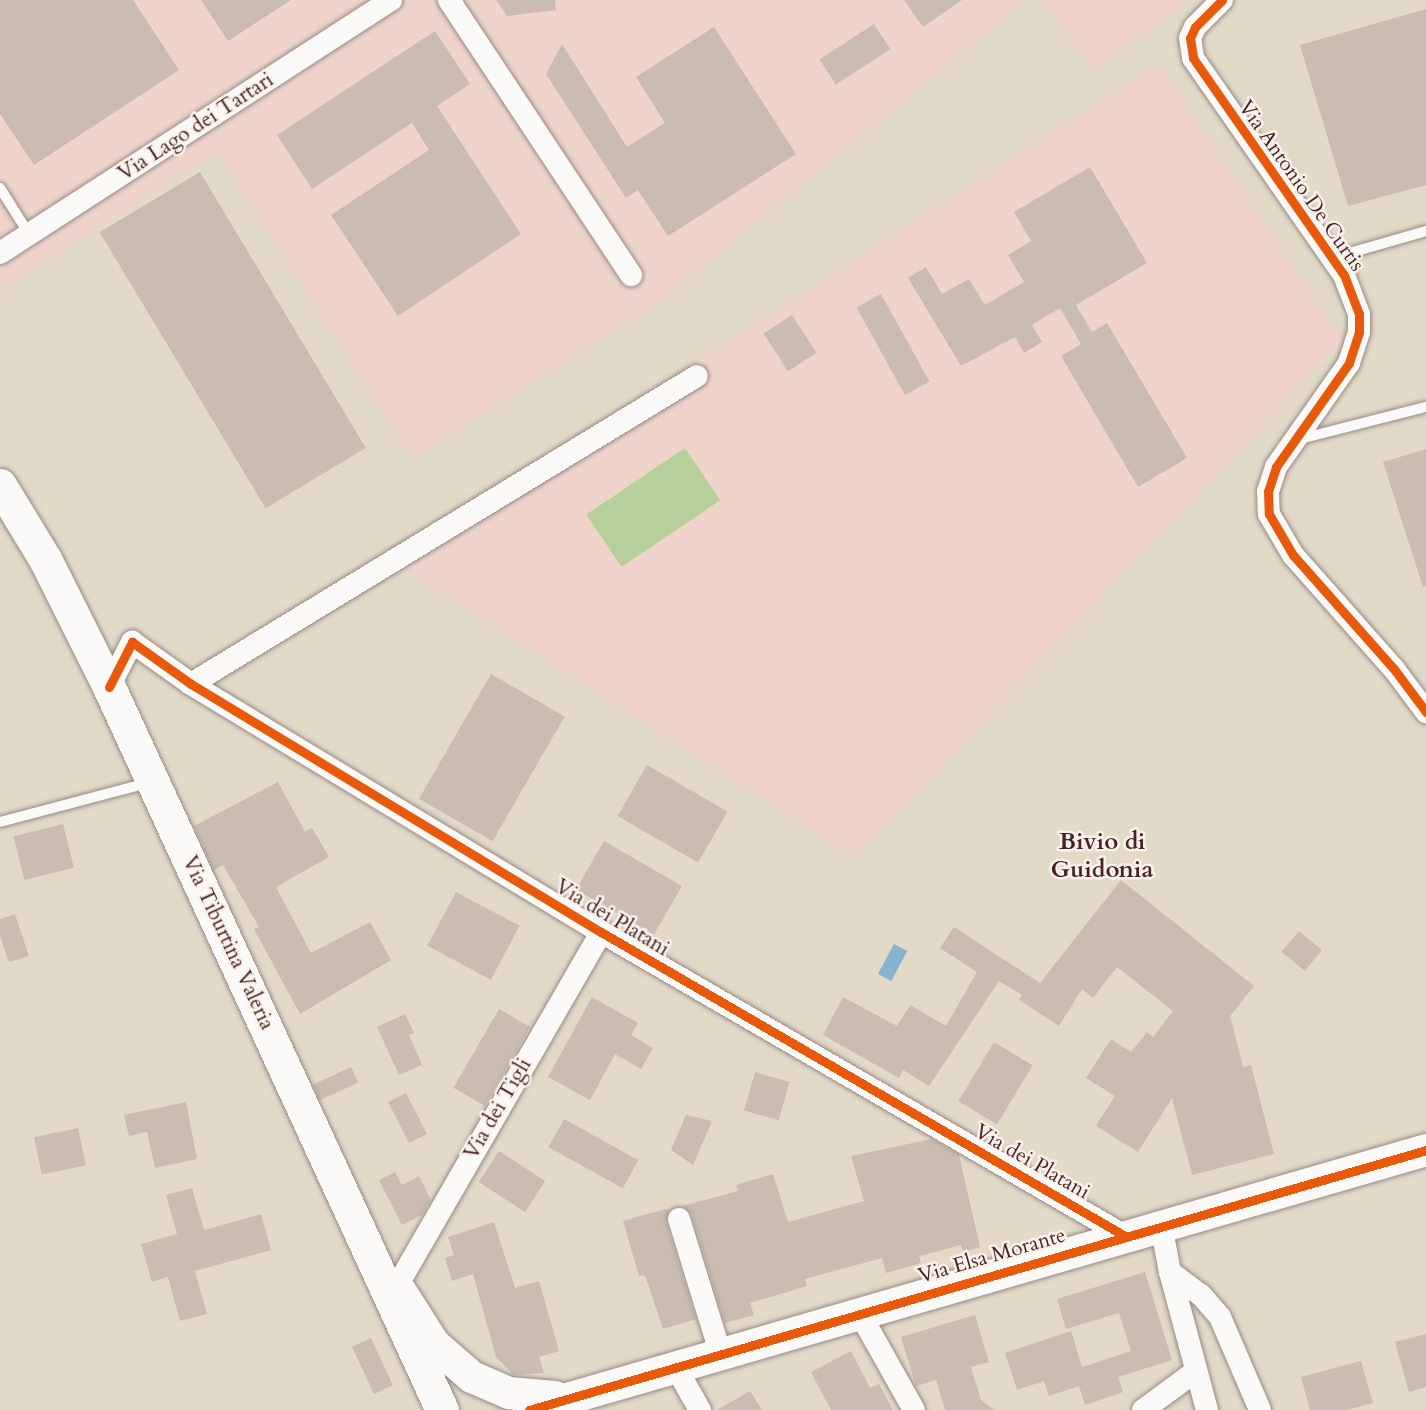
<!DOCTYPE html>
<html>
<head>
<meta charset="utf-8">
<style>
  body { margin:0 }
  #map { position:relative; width:1426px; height:1410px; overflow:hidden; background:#e2d9c7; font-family:Cardo,serif }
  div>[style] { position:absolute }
  .built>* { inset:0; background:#eed4cb }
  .green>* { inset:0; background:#b7cf9b; transform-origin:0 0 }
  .water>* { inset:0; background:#84b4cf; transform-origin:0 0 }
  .building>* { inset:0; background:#cabcb0; transform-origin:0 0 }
  .roads { filter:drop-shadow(0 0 2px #958a82) drop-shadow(0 0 2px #958a82) }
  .lane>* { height:10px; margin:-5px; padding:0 5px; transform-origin:5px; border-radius:5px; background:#fbf9f7 }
  .street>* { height:22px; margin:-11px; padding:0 11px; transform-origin:11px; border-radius:11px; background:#fbf9f7 }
  .secondary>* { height:32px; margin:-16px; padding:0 16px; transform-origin:16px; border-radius:16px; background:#fbf9f7 }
  .primary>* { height:33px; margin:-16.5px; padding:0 16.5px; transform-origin:16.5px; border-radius:16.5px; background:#fbf9f7 }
  .cycleway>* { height:9px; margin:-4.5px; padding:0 4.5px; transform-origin:4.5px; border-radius:4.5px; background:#e8590c }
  span { translate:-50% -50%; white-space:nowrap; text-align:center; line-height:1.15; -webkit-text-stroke:5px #f7f3e8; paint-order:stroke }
  .street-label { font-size:21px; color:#4a1f2b }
  .quarter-label { font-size:24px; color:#4a1f2b; font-weight:700 }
</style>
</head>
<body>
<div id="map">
  <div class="built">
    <div style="clip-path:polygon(0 0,1025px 0,660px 301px,412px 458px,217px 151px,0 290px)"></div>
    <div style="clip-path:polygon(1045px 0,1189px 0,1093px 70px)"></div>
    <div style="clip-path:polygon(1159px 64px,1342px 341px,855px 857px,391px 560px)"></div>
  </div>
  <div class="green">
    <div style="left:685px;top:448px;width:63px;height:119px;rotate:56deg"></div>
  </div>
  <div class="water">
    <div style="left:894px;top:944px;width:15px;height:34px;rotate:28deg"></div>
  </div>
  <div class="building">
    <div style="clip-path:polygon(0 0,133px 0,179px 70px,34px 165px,0 114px)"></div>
    <div style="clip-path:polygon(201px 0,291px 0,228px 41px)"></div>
    <div style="clip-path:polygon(496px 0,555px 0,556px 10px,507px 16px)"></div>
    <div style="clip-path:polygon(904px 0,962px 0,923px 27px)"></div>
    <div style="clip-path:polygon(1426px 9px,1426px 185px,1348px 206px,1300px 45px)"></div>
    <div style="left:874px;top:24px;width:30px;height:65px;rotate:57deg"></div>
    <div style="clip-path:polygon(714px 27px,796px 154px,668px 236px,638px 190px,626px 198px,546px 74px,562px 44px,627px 147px,665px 123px,636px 77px)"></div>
    <div style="clip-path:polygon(435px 31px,470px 84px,437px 106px,521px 234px,398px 316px,331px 215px,429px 150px,412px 123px,312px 189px,277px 135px)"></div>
    <div style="clip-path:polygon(1090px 167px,1147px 263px,1076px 305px,1092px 332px,1107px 323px,1187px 458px,1138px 487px,1061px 356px,1081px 344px,1060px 308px,1032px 325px,1042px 342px,1024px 353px,1015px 337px,961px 366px,908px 278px,926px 267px,942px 294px,969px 279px,985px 305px,1024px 282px,1008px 255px,1031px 241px,1014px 212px)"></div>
    <div style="left:200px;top:172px;width:322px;height:117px;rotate:59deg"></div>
    <div style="left:881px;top:294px;width:100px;height:28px;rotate:61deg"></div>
    <div style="left:792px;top:315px;width:45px;height:34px;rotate:57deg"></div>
    <div style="clip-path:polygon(1426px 449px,1426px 586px,1423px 587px,1383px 462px)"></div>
    <div style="left:491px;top:674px;width:85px;height:144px;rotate:30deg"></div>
    <div style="left:647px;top:765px;width:93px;height:59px;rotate:30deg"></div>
    <div style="clip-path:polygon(278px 782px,305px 832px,312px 828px,329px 857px,276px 887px,311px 953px,370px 922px,391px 960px,300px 1014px,254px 929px,259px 927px,223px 865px,214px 870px,194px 826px)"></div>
    <div style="left:63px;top:824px;width:45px;height:51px;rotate:76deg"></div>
    <div style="left:604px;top:841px;width:90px;height:56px;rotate:30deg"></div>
    <div style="clip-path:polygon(1121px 880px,1254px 986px,1230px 1016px,1243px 1067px,1251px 1065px,1274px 1154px,1192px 1175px,1172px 1098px,1138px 1152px,1096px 1126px,1115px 1096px,1086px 1078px,1111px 1039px,1131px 1052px,1147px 1032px,1153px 1037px,1173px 1011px,1117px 967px,1093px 998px,1082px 989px,1059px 1026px,1019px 1000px,1022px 995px,999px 981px,929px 1086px,903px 1070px,899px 1078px,823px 1035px,843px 997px,897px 1026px,910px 1005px,946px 1026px,977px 972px,940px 948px,954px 927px,1040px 983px)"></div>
    <div style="left:456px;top:892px;width:72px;height:61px;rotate:28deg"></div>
    <div style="clip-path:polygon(15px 914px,29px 956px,9px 962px,0 936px,0 919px)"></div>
    <div style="left:1299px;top:931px;width:30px;height:27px;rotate:40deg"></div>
    <div style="clip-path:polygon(592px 997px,638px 1023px,631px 1035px,653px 1048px,641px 1069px,615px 1054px,590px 1100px,548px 1077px)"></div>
    <div style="left:499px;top:1009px;width:36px;height:91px;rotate:30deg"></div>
    <div style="clip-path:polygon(405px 1014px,414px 1033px,409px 1035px,422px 1065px,399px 1075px,377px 1027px)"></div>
    <div style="left:994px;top:1042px;width:45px;height:69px;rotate:31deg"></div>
    <div style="left:351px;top:1067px;width:17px;height:42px;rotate:65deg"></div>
    <div style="left:755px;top:1072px;width:36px;height:40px;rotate:16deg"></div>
    <div style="left:406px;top:1093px;width:46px;height:20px;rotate:63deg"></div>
    <div style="clip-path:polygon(186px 1102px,197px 1159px,155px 1168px,147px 1132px,129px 1136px,124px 1115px)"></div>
    <div style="clip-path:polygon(686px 1115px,712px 1121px,693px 1165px,671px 1150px)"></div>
    <div style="left:564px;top:1119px;width:85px;height:32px;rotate:29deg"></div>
    <div style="left:78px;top:1128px;width:38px;height:45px;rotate:78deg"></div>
    <div style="clip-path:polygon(932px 1139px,959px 1155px,980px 1247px,963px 1252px,961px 1245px,919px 1256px,921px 1263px,886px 1273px,882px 1258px,805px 1279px,807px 1286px,750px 1303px,754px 1315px,725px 1323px,692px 1215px,683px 1206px,738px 1191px,736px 1185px,773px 1174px,788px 1222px,864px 1201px,851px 1156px)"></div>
    <div style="left:499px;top:1151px;width:55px;height:37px;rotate:33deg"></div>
    <div style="clip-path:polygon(395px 1172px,402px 1185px,419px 1176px,431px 1200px,422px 1215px,402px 1225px,379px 1180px)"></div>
    <div style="clip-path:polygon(192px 1188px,204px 1230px,261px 1214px,271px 1250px,195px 1271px,207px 1314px,180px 1321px,168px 1277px,152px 1282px,141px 1244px,177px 1234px,166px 1195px)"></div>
    <div style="clip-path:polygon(665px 1209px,669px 1210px,666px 1223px,696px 1319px,663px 1329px,645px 1275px,639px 1276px,623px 1221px)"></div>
    <div style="clip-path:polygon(494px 1222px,515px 1288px,539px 1281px,559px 1351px,539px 1357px,544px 1373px,514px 1375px,496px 1357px,473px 1274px,452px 1281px,445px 1258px,454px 1255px,448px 1237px)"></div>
    <div style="clip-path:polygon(1145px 1272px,1172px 1360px,1118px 1377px,1123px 1392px,1085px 1405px,1079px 1386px,1049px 1396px,1044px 1381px,1017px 1390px,1005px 1353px,1071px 1331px,1082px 1367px,1131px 1351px,1119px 1313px,1066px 1329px,1057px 1299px)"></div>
    <div style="clip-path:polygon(975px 1315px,989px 1362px,971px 1367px,981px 1400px,994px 1410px,945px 1410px,936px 1380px,916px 1386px,901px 1337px)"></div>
    <div style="clip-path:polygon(1426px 1334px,1426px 1387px,1409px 1392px,1395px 1342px)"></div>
    <div style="left:371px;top:1338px;width:52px;height:21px;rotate:65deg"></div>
    <div style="clip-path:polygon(851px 1351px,870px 1388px,879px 1384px,893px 1410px,831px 1410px,811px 1372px)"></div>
    <div style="clip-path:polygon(1361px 1361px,1373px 1403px,1347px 1410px,1310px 1410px,1301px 1377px)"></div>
    <div style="clip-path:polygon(750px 1391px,762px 1410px,717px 1410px)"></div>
  </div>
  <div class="roads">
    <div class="lane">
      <div style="left:0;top:188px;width:54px;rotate:57.8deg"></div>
      <div style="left:1332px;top:258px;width:98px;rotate:-16deg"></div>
      <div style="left:1300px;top:439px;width:130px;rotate:-14.3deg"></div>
      <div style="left:0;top:822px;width:156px;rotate:-14.8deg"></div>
    </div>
    <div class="street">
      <div style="left:449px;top:0;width:330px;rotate:56.5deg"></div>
      <div style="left:1222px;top:0;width:38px;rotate:135deg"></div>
      <div style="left:1195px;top:27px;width:12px;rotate:114deg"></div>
      <div style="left:1190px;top:38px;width:20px;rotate:81deg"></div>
      <div style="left:1193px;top:58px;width:264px;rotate:55.2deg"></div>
      <div style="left:1344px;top:275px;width:42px;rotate:69deg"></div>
      <div style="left:1359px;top:314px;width:18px;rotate:90deg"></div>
      <div style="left:1359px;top:332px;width:33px;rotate:108deg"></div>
      <div style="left:1349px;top:363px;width:127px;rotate:125.1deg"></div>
      <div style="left:1276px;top:467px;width:25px;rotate:108deg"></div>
      <div style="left:1268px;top:491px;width:23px;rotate:88deg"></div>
      <div style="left:1269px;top:514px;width:48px;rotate:59.7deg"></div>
      <div style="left:1293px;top:555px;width:152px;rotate:48.5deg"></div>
      <div style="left:1394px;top:669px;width:54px;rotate:53.3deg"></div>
      <div style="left:0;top:253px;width:466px;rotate:-32.9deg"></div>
      <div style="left:191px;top:684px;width:592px;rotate:-31.33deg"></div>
      <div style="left:109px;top:687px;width:51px;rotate:-62.9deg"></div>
      <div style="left:132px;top:642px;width:72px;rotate:35.4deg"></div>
      <div style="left:191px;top:684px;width:479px;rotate:31.2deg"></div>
      <div style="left:601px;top:932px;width:606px;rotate:30.12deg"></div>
      <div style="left:679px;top:1219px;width:139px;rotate:72.9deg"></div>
      <div style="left:1161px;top:1225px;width:48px;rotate:79.2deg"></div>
      <div style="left:1170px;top:1272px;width:39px;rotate:37deg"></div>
      <div style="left:1201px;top:1295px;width:29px;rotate:49deg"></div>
      <div style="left:1220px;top:1317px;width:101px;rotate:66.7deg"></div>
      <div style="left:1170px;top:1272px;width:143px;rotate:75deg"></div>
      <div style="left:397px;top:1286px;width:409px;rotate:-60deg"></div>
      <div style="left:859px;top:1312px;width:112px;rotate:60.7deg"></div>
      <div style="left:675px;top:1366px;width:51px;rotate:60.4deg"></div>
      <div style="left:1143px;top:1410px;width:66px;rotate:-36.3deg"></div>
    </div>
    <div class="secondary">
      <div style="left:401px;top:1292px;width:62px;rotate:57.6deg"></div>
      <div style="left:434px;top:1344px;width:50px;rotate:41deg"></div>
      <div style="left:472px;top:1377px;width:40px;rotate:23.4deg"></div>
      <div style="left:509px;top:1393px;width:46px;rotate:5deg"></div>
      <div style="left:529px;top:1410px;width:934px;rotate:-16.16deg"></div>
    </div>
    <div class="primary">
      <div style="left:0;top:485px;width:87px;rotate:58.7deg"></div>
      <div style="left:45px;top:559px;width:143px;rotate:63.4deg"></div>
      <div style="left:109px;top:687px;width:796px;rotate:65.27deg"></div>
    </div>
  </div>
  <div class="cycleway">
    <div style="left:1222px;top:0;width:38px;rotate:135deg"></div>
    <div style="left:1195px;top:27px;width:12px;rotate:114deg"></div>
    <div style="left:1190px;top:38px;width:20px;rotate:81deg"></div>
    <div style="left:1193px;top:58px;width:264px;rotate:55.2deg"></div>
    <div style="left:1344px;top:275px;width:42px;rotate:69deg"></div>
    <div style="left:1359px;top:314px;width:18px;rotate:90deg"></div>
    <div style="left:1359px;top:332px;width:33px;rotate:108deg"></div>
    <div style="left:1349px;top:363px;width:127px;rotate:125.1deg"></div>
    <div style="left:1276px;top:467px;width:25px;rotate:108deg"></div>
    <div style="left:1268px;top:491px;width:23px;rotate:88deg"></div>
    <div style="left:1269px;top:514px;width:48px;rotate:59.7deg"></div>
    <div style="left:1293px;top:555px;width:152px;rotate:48.5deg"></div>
    <div style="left:1394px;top:669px;width:54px;rotate:53.3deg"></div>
    <div style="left:109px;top:687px;width:51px;rotate:-62.9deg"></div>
    <div style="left:132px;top:642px;width:72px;rotate:35.4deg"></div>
    <div style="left:191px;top:684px;width:479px;rotate:31.2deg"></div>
    <div style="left:601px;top:932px;width:606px;rotate:30.12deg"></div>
    <div style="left:529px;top:1410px;width:934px;rotate:-16.16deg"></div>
  </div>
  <div class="street-label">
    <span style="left:196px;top:127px;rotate:-33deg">Via Lago dei Tartari</span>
    <span style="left:1301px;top:186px;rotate:55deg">Via Antonio De Curtis</span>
    <span style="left:612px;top:918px;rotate:31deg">Via dei Platani</span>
    <span style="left:228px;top:943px;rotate:65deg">Via Tiburtina Valeria</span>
    <span style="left:498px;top:1109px;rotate:-60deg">Via dei Tigli</span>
    <span style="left:1032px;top:1162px;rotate:30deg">Via dei Platani</span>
    <span style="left:992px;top:1256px;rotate:-16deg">Via Elsa Morante</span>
  </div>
  <div class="quarter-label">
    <span style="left:1102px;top:856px">Bivio di<br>Guidonia</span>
  </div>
</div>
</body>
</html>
